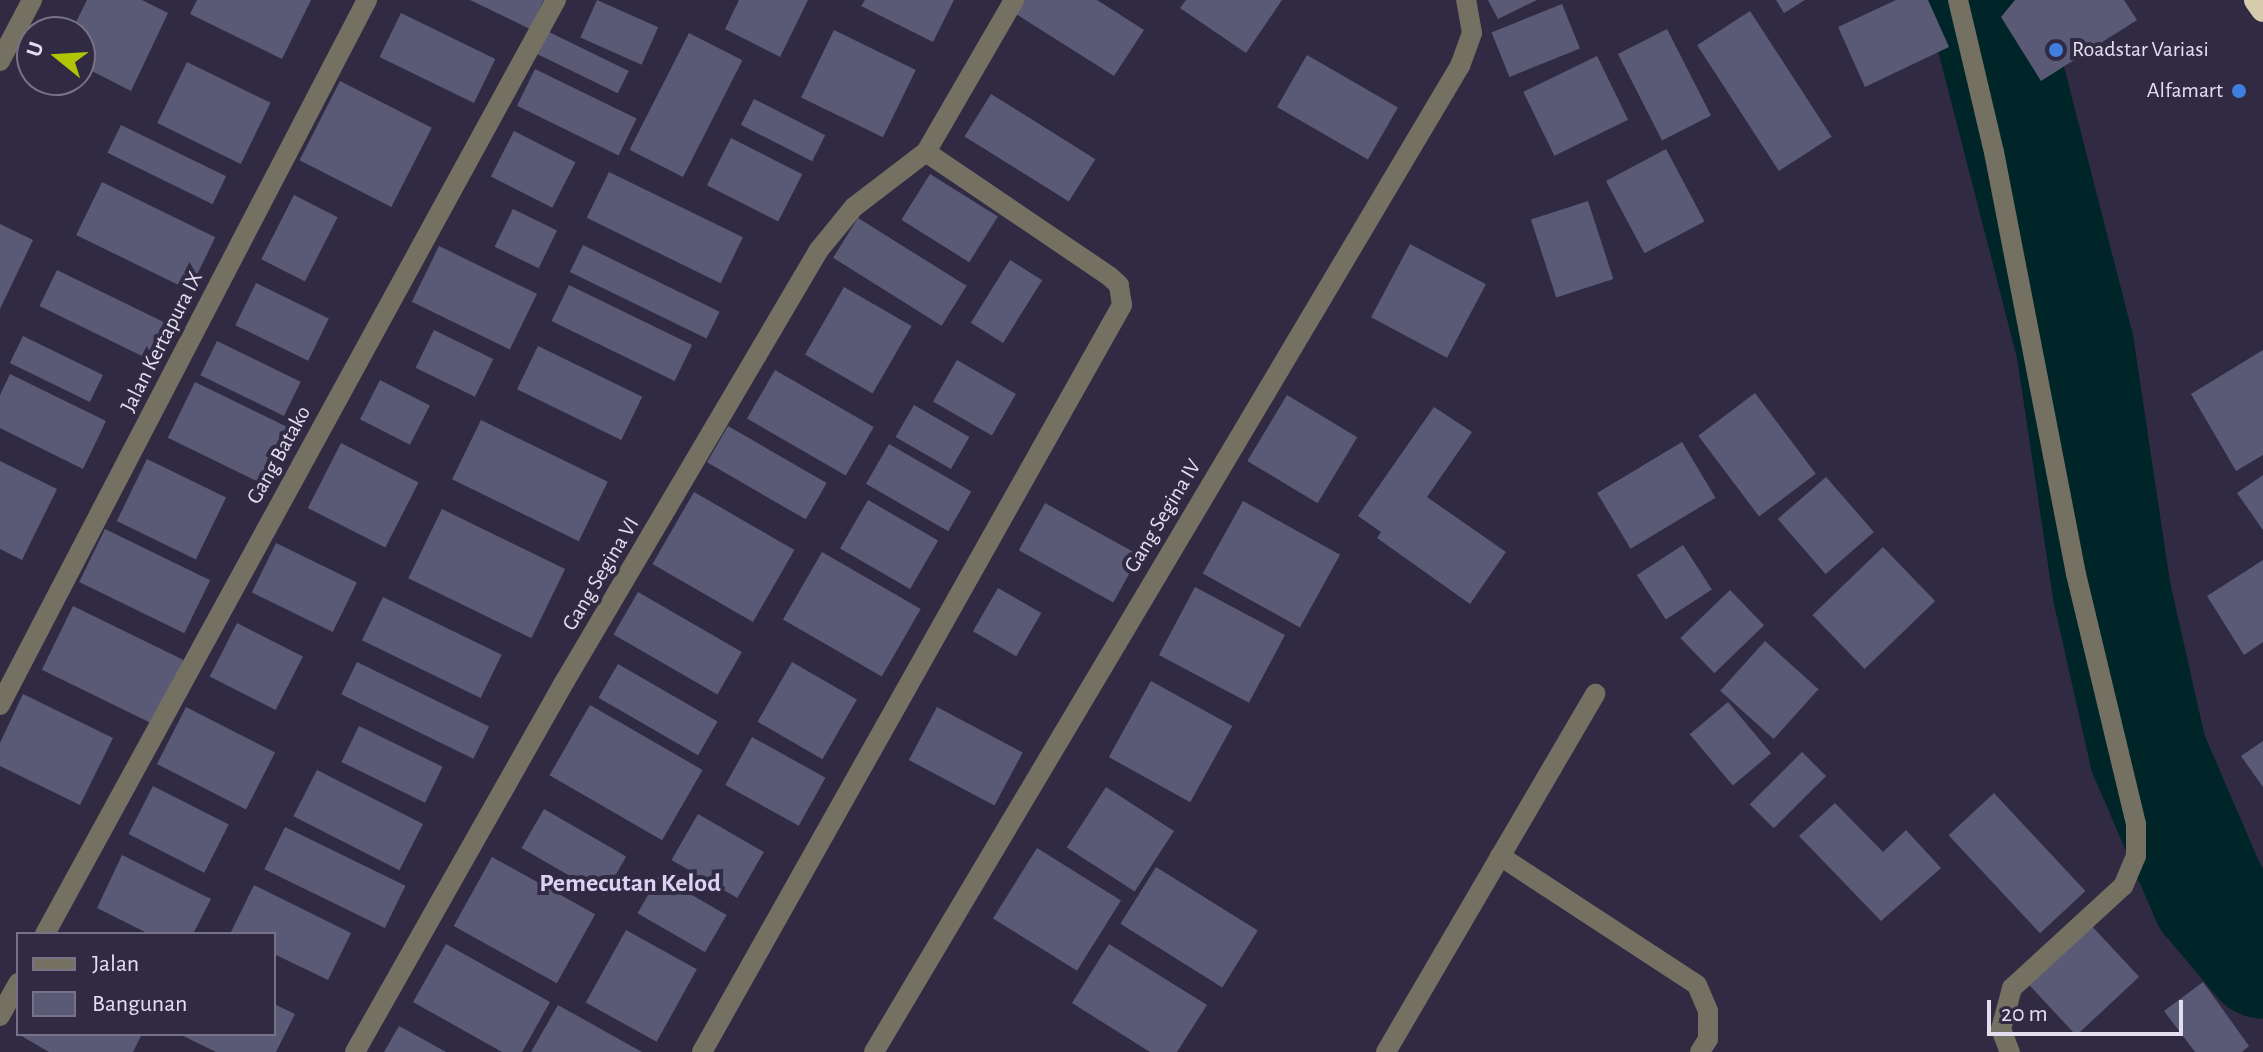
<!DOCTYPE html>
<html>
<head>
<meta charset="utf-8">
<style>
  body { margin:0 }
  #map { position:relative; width:2263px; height:1052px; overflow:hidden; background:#312a43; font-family:"Alegreya Sans",sans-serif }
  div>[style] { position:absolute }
  .river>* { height:118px; margin:-59px; padding:0 59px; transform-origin:59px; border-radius:59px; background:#002528 }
  .building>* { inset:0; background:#5a5a77; transform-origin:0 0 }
  .minor>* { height:20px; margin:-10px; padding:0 10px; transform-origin:10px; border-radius:10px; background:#747163 }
  .highway>* { height:24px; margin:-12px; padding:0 12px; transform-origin:12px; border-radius:12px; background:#d6ccab }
  .dots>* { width:22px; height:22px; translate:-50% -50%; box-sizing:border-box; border:4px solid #312a43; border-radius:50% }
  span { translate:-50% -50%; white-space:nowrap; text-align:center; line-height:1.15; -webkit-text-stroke:8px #312a43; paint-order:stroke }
  .poi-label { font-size:22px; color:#e3dff0 }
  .left { translate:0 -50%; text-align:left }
  .right { translate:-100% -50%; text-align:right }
  .street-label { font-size:22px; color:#e3dff0 }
  .quarter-label { font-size:26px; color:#dbd2f3; font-weight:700 }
  .legend { position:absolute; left:16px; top:932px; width:260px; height:104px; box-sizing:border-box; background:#312a43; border:2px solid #787288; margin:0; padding:10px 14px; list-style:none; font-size:24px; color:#e3dff0 }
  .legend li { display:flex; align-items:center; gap:16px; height:40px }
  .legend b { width:40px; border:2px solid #787288 }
  .north { position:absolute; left:16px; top:16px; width:80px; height:80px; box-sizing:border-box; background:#312a43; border:2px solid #787288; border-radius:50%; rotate:288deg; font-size:22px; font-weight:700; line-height:32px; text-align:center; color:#e3dff0 }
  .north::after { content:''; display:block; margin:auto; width:28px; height:36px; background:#afc505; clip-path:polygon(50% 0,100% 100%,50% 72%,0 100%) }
  .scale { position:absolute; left:1987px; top:1000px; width:196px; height:36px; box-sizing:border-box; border:4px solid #e3dff0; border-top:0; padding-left:10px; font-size:24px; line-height:28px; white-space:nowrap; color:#e3dff0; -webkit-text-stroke:6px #312a43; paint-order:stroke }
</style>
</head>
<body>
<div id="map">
  <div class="river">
    <div style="left:1986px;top:0;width:357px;rotate:75.6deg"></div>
    <div style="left:2075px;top:346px;width:250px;rotate:81.5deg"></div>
    <div style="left:2112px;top:593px;width:164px;rotate:77.3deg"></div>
    <div style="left:2148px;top:753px;width:157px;rotate:66.7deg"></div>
    <div style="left:2210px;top:897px;width:82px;rotate:49.9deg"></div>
  </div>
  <div class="building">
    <div style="clip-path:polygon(87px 0,142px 0,168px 13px,131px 91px,80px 65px,80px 32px,71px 32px)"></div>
    <div style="clip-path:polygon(197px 0,311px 0,282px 59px,190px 14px)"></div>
    <div style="clip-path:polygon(470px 0,544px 0,530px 29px)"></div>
    <div style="left:597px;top:0;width:67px;height:41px;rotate:24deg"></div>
    <div style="clip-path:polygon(739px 0,808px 0,780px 57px,725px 29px)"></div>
    <div style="clip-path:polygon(865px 0,954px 0,933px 42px,861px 6px)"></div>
    <div style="clip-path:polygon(1021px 0,1097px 0,1144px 30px,1114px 76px,1013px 12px)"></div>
    <div style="clip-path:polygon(1186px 0,1282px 0,1246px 53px,1180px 8px)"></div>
    <div style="clip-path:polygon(1488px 0,1537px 0,1498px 19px)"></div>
    <div style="clip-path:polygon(1776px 0,1805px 0,1784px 13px)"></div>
    <div style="clip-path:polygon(1896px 0,1928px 0,1949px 47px,1865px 87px,1838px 27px)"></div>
    <div style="clip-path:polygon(2015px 0,2124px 0,2137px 20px,2041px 81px,2001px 17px)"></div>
    <div style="left:1562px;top:4px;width:48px;height:76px;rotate:68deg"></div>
    <div style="left:1750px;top:11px;width:150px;height:63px;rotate:57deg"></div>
    <div style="left:401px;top:13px;width:105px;height:49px;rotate:26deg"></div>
    <div style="left:1667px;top:29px;width:97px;height:55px;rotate:63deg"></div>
    <div style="left:834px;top:30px;width:91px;height:75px;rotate:26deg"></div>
    <div style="left:547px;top:31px;width:91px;height:25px;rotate:26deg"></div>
    <div style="left:689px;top:33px;width:60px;height:131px;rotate:27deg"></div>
    <div style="left:1307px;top:55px;width:105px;height:60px;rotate:30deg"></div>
    <div style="left:1597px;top:56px;width:71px;height:82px;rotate:64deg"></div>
    <div style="left:187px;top:62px;width:93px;height:68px;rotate:26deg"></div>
    <div style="left:535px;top:69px;width:113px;height:41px;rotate:26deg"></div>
    <div style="left:340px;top:81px;width:103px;height:89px;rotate:27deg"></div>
    <div style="left:991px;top:94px;width:123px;height:50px;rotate:32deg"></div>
    <div style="left:754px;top:99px;width:80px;height:29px;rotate:27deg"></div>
    <div style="left:121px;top:125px;width:117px;height:31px;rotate:26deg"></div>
    <div style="left:514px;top:131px;width:69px;height:51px;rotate:27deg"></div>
    <div style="left:731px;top:138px;width:80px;height:53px;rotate:27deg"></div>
    <div style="left:1666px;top:149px;width:82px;height:68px;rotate:62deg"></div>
    <div style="left:609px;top:172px;width:149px;height:51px;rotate:26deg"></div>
    <div style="left:930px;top:174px;width:80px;height:54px;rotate:32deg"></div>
    <div style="left:102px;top:182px;width:126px;height:59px;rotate:26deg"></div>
    <div style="left:294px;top:195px;width:49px;height:72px;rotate:27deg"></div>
    <div style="left:1588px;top:201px;width:82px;height:60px;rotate:72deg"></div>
    <div style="left:513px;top:209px;width:49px;height:42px;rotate:26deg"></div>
    <div style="left:858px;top:218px;width:128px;height:47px;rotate:32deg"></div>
    <div style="clip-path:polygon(0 224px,33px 240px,0 309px)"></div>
    <div style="left:1410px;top:244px;width:86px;height:83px;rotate:28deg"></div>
    <div style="left:583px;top:245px;width:152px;height:30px;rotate:26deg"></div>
    <div style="left:439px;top:246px;width:109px;height:62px;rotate:26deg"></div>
    <div style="left:1010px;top:260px;width:38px;height:74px;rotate:32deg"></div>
    <div style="left:57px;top:270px;width:126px;height:40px;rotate:26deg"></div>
    <div style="left:256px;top:283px;width:81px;height:47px;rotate:26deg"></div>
    <div style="left:569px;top:285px;width:137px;height:40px;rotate:26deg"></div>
    <div style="left:844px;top:287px;width:78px;height:78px;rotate:30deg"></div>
    <div style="left:434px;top:330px;width:66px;height:42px;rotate:26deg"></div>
    <div style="left:23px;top:336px;width:89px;height:30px;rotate:26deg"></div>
    <div style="left:217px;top:341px;width:93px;height:38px;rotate:26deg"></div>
    <div style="left:538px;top:346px;width:116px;height:48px;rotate:26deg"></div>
    <div style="clip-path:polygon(2263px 350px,2263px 455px,2236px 471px,2191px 394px)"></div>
    <div style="left:957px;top:360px;width:68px;height:48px;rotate:30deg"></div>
    <div style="left:775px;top:370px;width:114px;height:56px;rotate:30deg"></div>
    <div style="clip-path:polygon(10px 374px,106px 421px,83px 469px,0 428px,0 395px)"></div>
    <div style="left:380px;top:380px;width:56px;height:44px;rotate:27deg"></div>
    <div style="left:195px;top:382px;width:110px;height:62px;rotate:26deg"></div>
    <div style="left:1755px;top:393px;width:101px;height:71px;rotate:53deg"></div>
    <div style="left:1287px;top:395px;width:82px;height:77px;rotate:31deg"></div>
    <div style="left:914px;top:405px;width:64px;height:37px;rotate:30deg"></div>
    <div style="clip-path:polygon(1434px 407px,1472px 432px,1427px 497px,1506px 552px,1470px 604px,1377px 538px,1381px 532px,1358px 516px)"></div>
    <div style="left:481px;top:420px;width:141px;height:66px;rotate:26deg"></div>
    <div style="left:728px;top:426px;width:114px;height:42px;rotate:30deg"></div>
    <div style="left:1682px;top:442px;width:65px;height:99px;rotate:59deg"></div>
    <div style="left:341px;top:443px;width:87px;height:73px;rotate:27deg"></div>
    <div style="left:889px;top:444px;width:95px;height:46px;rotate:30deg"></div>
    <div style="left:147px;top:459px;width:88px;height:69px;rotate:26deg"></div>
    <div style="clip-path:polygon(0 461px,57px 489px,22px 560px,0 549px)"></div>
    <div style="clip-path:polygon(2263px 475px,2263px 530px,2237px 493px)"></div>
    <div style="left:1826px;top:477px;width:73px;height:64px;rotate:49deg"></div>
    <div style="left:694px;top:492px;width:116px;height:83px;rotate:30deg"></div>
    <div style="left:868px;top:500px;width:81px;height:56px;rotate:30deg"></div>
    <div style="left:1243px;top:501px;width:111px;height:83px;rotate:29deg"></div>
    <div style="left:1045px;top:503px;width:108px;height:54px;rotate:29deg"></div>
    <div style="left:442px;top:509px;width:137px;height:77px;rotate:26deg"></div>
    <div style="left:105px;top:529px;width:117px;height:59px;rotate:26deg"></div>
    <div style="left:276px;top:543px;width:90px;height:55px;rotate:26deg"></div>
    <div style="left:1683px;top:545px;width:53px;height:55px;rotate:57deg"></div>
    <div style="left:1883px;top:547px;width:75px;height:98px;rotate:46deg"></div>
    <div style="left:822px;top:552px;width:114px;height:78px;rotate:30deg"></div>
    <div style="clip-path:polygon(2263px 560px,2263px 642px,2244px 655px,2207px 596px)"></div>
    <div style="left:1195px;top:587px;width:102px;height:77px;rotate:28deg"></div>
    <div style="left:998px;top:588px;width:50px;height:50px;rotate:30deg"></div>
    <div style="left:1730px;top:590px;width:49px;height:69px;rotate:46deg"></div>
    <div style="left:638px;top:592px;width:120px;height:49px;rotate:30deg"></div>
    <div style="left:383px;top:597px;width:132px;height:48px;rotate:26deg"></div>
    <div style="left:73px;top:606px;width:123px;height:71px;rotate:26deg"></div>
    <div style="left:237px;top:623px;width:74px;height:60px;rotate:27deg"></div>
    <div style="left:1765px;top:641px;width:72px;height:67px;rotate:42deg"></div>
    <div style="left:357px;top:662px;width:147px;height:36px;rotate:26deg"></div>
    <div style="left:792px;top:662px;width:75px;height:69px;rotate:30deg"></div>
    <div style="left:618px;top:664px;width:115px;height:39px;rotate:30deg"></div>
    <div style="left:1151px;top:681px;width:93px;height:87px;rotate:29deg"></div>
    <div style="clip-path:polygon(23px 694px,113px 738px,80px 805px,0 766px,0 743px)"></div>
    <div style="left:1728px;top:702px;width:67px;height:50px;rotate:50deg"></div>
    <div style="left:590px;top:705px;width:130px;height:81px;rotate:30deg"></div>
    <div style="left:186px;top:707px;width:100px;height:64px;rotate:27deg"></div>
    <div style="left:937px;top:707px;width:97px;height:60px;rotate:28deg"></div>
    <div style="left:359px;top:726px;width:93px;height:40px;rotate:26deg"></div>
    <div style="left:752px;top:737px;width:84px;height:55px;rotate:29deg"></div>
    <div style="clip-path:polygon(2263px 741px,2263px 787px,2241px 756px)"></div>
    <div style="left:1802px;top:752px;width:34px;height:74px;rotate:45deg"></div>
    <div style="left:317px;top:770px;width:119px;height:52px;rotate:27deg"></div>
    <div style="left:153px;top:786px;width:85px;height:54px;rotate:27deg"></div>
    <div style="left:1106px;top:787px;width:81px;height:72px;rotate:33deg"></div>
    <div style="left:1994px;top:793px;width:134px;height:62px;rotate:47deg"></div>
    <div style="clip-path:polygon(1835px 803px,1883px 852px,1906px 830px,1941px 868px,1881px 921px,1799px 836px)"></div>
    <div style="left:544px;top:809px;width:95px;height:45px;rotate:30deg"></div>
    <div style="left:698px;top:814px;width:76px;height:53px;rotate:30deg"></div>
    <div style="left:285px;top:827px;width:134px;height:47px;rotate:26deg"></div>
    <div style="left:1037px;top:848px;width:99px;height:83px;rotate:32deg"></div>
    <div style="clip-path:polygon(122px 855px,211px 899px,193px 934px,149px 934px,97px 908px)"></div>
    <div style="left:492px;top:857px;width:118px;height:79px;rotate:29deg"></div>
    <div style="left:1156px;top:867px;width:120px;height:67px;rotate:32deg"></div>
    <div style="left:659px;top:876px;width:78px;height:43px;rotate:30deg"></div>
    <div style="clip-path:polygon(254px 885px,351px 933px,328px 980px,274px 954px,274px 934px,231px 932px)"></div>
    <div style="left:2088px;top:922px;width:75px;height:86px;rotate:47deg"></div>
    <div style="left:626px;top:930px;width:81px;height:83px;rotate:29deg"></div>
    <div style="clip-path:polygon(446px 944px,550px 1002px,522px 1052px,502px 1052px,413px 1002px)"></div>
    <div style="clip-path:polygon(1109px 944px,1207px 1005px,1177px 1052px,1150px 1052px,1072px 1003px)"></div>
    <div style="clip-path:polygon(2203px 982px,2249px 1046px,2242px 1052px,2195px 1052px,2164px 1011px)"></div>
    <div style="clip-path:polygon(274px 1004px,295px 1014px,276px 1052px,216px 1052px,179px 1034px,274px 1034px)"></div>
    <div style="clip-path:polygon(558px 1005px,642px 1052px,531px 1052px)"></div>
    <div style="clip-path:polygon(399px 1026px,446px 1052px,384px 1052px)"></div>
    <div style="clip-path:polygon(18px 1034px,142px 1034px,133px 1052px,49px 1052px)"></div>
  </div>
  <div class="minor">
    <div style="left:1958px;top:0;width:156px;rotate:76.7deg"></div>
    <div style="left:1994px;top:152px;width:430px;rotate:79deg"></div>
    <div style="left:2076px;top:574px;width:257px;rotate:76.5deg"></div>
    <div style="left:2136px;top:824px;width:32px;rotate:90deg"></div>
    <div style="left:2136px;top:856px;width:33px;rotate:113deg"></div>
    <div style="left:2123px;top:886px;width:151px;rotate:137.4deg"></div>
    <div style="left:2012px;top:988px;width:42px;rotate:105deg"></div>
    <div style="left:2001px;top:1029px;width:25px;rotate:69deg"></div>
    <div style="left:0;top:61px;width:69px;rotate:-62.3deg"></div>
    <div style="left:0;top:705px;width:795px;rotate:-62.5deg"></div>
    <div style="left:1500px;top:856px;width:235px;rotate:33.2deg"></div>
    <div style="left:1697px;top:985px;width:28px;rotate:67deg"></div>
    <div style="left:1708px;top:1011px;width:28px;rotate:90deg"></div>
    <div style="left:1708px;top:1039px;width:15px;rotate:122deg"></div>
    <div style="left:45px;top:934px;width:1065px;rotate:-61.32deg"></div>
    <div style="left:0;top:1016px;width:38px;rotate:-61deg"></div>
    <div style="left:355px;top:1052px;width:426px;rotate:-60.5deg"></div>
    <div style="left:565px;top:681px;width:499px;rotate:-59.5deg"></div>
    <div style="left:818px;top:251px;width:57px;rotate:-50.7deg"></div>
    <div style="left:854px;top:207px;width:91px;rotate:-37.4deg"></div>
    <div style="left:926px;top:152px;width:176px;rotate:-59.9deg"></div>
    <div style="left:702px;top:1052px;width:857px;rotate:-60.65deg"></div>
    <div style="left:1122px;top:305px;width:20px;rotate:-99deg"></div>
    <div style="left:1119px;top:285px;width:13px;rotate:-138deg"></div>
    <div style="left:1109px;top:276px;width:221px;rotate:-145.9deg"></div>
    <div style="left:874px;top:1052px;width:1147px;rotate:-59.28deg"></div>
    <div style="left:1460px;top:66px;width:35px;rotate:-70deg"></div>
    <div style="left:1472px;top:33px;width:34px;rotate:-100deg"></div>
    <div style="left:1386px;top:1052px;width:415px;rotate:-59.7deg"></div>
  </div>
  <div class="highway">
    <div style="left:2256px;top:0;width:12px;rotate:55deg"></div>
  </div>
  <div class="dots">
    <div style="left:2056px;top:50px;background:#3f7fe0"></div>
    <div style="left:2239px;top:91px;background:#3f7fe0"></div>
  </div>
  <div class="poi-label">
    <span class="left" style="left:2072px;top:50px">Roadstar Variasi</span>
    <span class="right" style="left:2223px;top:91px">Alfamart</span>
  </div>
  <div class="street-label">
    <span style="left:162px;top:342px;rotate:-63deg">Jalan Kertapura IX</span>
    <span style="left:279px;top:455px;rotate:-61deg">Gang Batako</span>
    <span style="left:1163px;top:516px;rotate:-59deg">Gang Segina IV</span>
    <span style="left:601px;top:574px;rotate:-59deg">Gang Segina VI</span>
  </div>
  <div class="quarter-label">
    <span style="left:630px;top:884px">Pemecutan Kelod</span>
  </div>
  <ul class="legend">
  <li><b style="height:10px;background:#747163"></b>Jalan</li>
  <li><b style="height:22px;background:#5a5a77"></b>Bangunan</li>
  </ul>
  <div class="north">U</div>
  <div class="scale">20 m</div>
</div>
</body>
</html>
